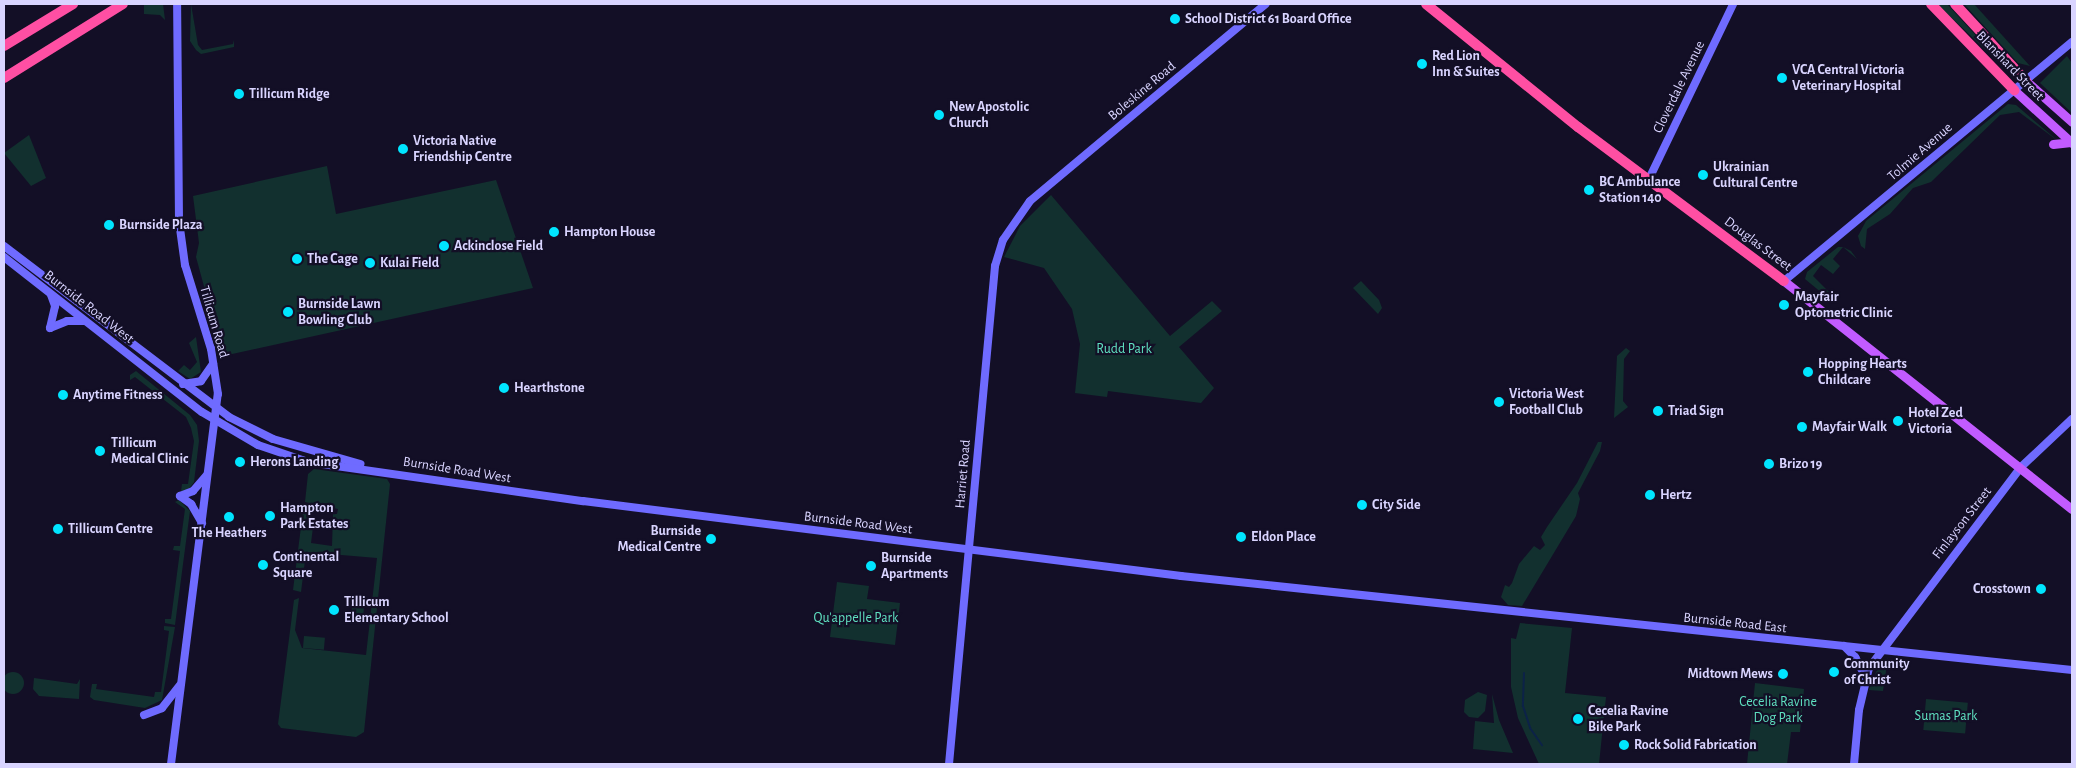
<!DOCTYPE html>
<html>
<head>
<meta charset="utf-8">
<style>
  body { margin:0 }
  #map { position:relative; width:2076px; height:768px; overflow:hidden; background:#130f26; font-family:"Alegreya Sans",sans-serif }
  div>[style] { position:absolute }
  .green>* { inset:0; background:#12302f; transform-origin:0 0 }
  .round { border-radius:50% }
  .stream>* { height:2px; margin:-1px; padding:0 1px; transform-origin:1px; border-radius:1px; background:#0c2248 }
  .secondary>* { height:8px; margin:-4px; padding:0 4px; transform-origin:4px; border-radius:4px; background:#6f6bff }
  .primary>* { height:9px; margin:-4.5px; padding:0 4.5px; transform-origin:4.5px; border-radius:4.5px; background:#c25bff }
  .highway>* { height:10px; margin:-5px; padding:0 5px; transform-origin:5px; border-radius:5px; background:#ff4fa3 }
  .dots>* { width:14px; height:14px; translate:-50% -50%; box-sizing:border-box; border:2px solid #130f26; border-radius:50% }
  span { translate:-50% -50%; white-space:nowrap; text-align:center; line-height:1.15; -webkit-text-stroke:4.5px #130f26; paint-order:stroke }
  .poi-label { font-size:14px; color:#d9d4ff; font-weight:700 }
  .left { translate:0 -50%; text-align:left }
  .right { translate:-100% -50%; text-align:right }
  .street-label { font-size:14px; color:#d9d4ff }
  .park-label { font-size:14px; color:#5fe0c0 }
  .frame { position:absolute; inset:0; border:5px solid #d9d4ff; pointer-events:none }
</style>
</head>
<body>
<div id="map">
  <div class="green">
    <div style="clip-path:polygon(144px 4px,163px 4px,165px 20px,160px 15px,144px 14px)"></div>
    <div style="clip-path:polygon(191px 4px,198px 45px,202px 50px,233px 44px,234px 40px,234px 47px,201px 54px,196px 50px,190px 41px)"></div>
    <div style="clip-path:polygon(1937px 4px,1947px 4px,1993px 54px,1992px 56px)"></div>
    <div style="clip-path:polygon(1964px 4px,1974px 4px,2030px 66px,2018px 63px)"></div>
    <div style="clip-path:polygon(2067px 56px,2072px 63px,2072px 113px,2040px 83px)"></div>
    <div style="clip-path:polygon(2008px 104px,2016px 105px,2058px 141px,2019px 112px,2000px 115px,1931px 182px,1913px 188px,1890px 214px,1867px 229px,1865px 249px,1861px 246px,1858px 236px,1866px 221px)"></div>
    <div style="clip-path:polygon(29px 135px,46px 178px,31px 186px,4px 153px)"></div>
    <div style="clip-path:polygon(327px 166px,336px 214px,496px 180px,533px 288px,223px 356px,196px 257px,199px 243px,193px 196px)"></div>
    <div style="clip-path:polygon(1051px 195px,1170px 336px,1212px 301px,1222px 311px,1179px 347px,1214px 388px,1201px 403px,1108px 391px,1107px 397px,1075px 393px,1080px 344px,1072px 309px,1044px 268px,1004px 257px,1020px 226px)"></div>
    <div style="clip-path:polygon(1838px 247px,1843px 247px,1851px 251px,1857px 259px,1843px 247px,1833px 259px,1840px 266px,1833px 274px,1821px 265px,1813px 276px,1834px 297px,1841px 293px,1834px 303px,1805px 279px,1807px 272px)"></div>
    <div style="clip-path:polygon(1361px 281px,1379px 300px,1382px 308px,1378px 314px,1353px 288px)"></div>
    <div style="clip-path:polygon(196px 337px,201px 372px,190px 379px,178px 371px,184px 365px,190px 370px,197px 362px,189px 343px)"></div>
    <div style="clip-path:polygon(1626px 348px,1630px 351px,1624px 359px,1623px 401px,1628px 407px,1614px 418px,1617px 356px)"></div>
    <div style="clip-path:polygon(136px 371px,190px 415px,197px 425px,199px 441px,194px 482px,188px 490px,181px 491px,182px 484px,188px 484px,194px 441px,191px 428px,186px 417px,135px 377px,130px 380px,130px 375px)"></div>
    <div style="clip-path:polygon(1598px 442px,1602px 442px,1600px 451px,1578px 493px,1580px 499px,1576px 516px,1522px 606px,1508px 605px,1501px 597px,1505px 585px,1509px 587px,1512px 583px,1519px 564px,1534px 546px,1540px 550px,1545px 545px,1541px 537px,1547px 527px,1577px 483px)"></div>
    <div style="clip-path:polygon(314px 469px,387px 479px,390px 484px,364px 732px,356px 737px,281px 728px,278px 724px,294px 600px,299px 598px,295px 630px,302px 648px,366px 655px,377px 558px,306px 552px,301px 592px,293px 590px,303px 511px,314px 519px,311px 543px,332px 546px,333px 514px,337px 514px,338px 509px,305px 502px,308px 474px)"></div>
    <div style="clip-path:polygon(179px 500px,190px 511px,175px 625px,165px 623px,165px 619px,171px 619px,180px 551px,173px 550px,174px 546px,180px 546px,185px 509px,175px 502px)"></div>
    <div style="clip-path:polygon(837px 582px,869px 586px,867px 599px,900px 603px,895px 645px,830px 637px)"></div>
    <div style="left:353px;top:595px;width:12px;height:20px;rotate:5deg"></div>
    <div style="clip-path:polygon(1520px 623px,1572px 628px,1565px 693px,1606px 697px,1599px 764px,1539px 764px,1518px 718px,1511px 687px,1511px 638px,1516px 639px)"></div>
    <div style="clip-path:polygon(164px 626px,175px 627px,162px 700px,145px 708px,94px 700px,90px 697px,92px 684px,97px 684px,96px 689px,154px 697px,155px 692px,161px 692px,169px 631px,164px 630px)"></div>
    <div style="left:304px;top:636px;width:21px;height:12px;rotate:5deg"></div>
    <div style="clip-path:polygon(1888px 658px,1883px 691px,1869px 690px,1876px 672px)"></div>
    <div class="round" style="left:2px;top:672px;width:22px;height:22px"></div>
    <div style="clip-path:polygon(34px 678px,77px 684px,80px 679px,79px 699px,39px 696px,33px 689px)"></div>
    <div style="clip-path:polygon(1755px 683px,1804px 689px,1800px 732px,1791px 732px,1787px 764px,1747px 764px)"></div>
    <div style="clip-path:polygon(1478px 692px,1487px 695px,1485px 711px,1478px 718px,1469px 717px,1464px 712px,1465px 700px)"></div>
    <div style="clip-path:polygon(1492px 694px,1499px 720px,1513px 753px,1473px 749px,1475px 721px,1494px 723px)"></div>
    <div style="left:1926px;top:699px;width:42px;height:31px;rotate:5deg"></div>
  </div>
  <div class="stream">
    <div style="left:1524px;top:673px;width:33px;rotate:92deg"></div>
    <div style="left:1523px;top:706px;width:23px;rotate:72deg"></div>
    <div style="left:1530px;top:728px;width:21px;rotate:55deg"></div>
  </div>
  <div class="secondary">
    <div style="left:1648px;top:181px;width:196px;rotate:-64.3deg"></div>
    <div style="left:4px;top:246px;width:283px;rotate:37.2deg"></div>
    <div style="left:229px;top:417px;width:49px;rotate:26.6deg"></div>
    <div style="left:273px;top:439px;width:91px;rotate:16deg"></div>
    <div style="left:4px;top:257px;width:251px;rotate:38.1deg"></div>
    <div style="left:202px;top:412px;width:65px;rotate:30.5deg"></div>
    <div style="left:258px;top:445px;width:53px;rotate:18.8deg"></div>
    <div style="left:308px;top:462px;width:278px;rotate:8.1deg"></div>
    <div style="left:583px;top:501px;width:603px;rotate:7.15deg"></div>
    <div style="left:1181px;top:576px;width:896px;rotate:6.02deg"></div>
    <div style="left:1784px;top:281px;width:374px;rotate:-39.7deg"></div>
    <div style="left:50px;top:328px;width:18px;rotate:-22deg"></div>
    <div style="left:67px;top:321px;width:17px"></div>
    <div style="left:50px;top:328px;width:23px;rotate:-77deg"></div>
    <div style="left:55px;top:306px;width:12px;rotate:-110deg"></div>
    <div style="left:183px;top:384px;width:18px;rotate:-9deg"></div>
    <div style="left:201px;top:381px;width:21px;rotate:-55deg"></div>
    <div style="left:180px;top:496px;width:14px;rotate:-21deg"></div>
    <div style="left:193px;top:491px;width:21px;rotate:-49deg"></div>
    <div style="left:180px;top:496px;width:14px;rotate:36deg"></div>
    <div style="left:191px;top:504px;width:22px;rotate:60deg"></div>
    <div style="left:1844px;top:646px;width:16px;rotate:45deg"></div>
    <div style="left:1855px;top:657px;width:21px;rotate:62deg"></div>
    <div style="left:144px;top:715px;width:19px;rotate:-21deg"></div>
    <div style="left:162px;top:708px;width:29px;rotate:-52deg"></div>
    <div style="left:171px;top:764px;width:373px;rotate:-82.8deg"></div>
    <div style="left:218px;top:394px;width:46px;rotate:-98.8deg"></div>
    <div style="left:211px;top:349px;width:88px;rotate:-107.2deg"></div>
    <div style="left:185px;top:265px;width:44px;rotate:-97.8deg"></div>
    <div style="left:179px;top:221px;width:217px;rotate:-90.5deg"></div>
    <div style="left:949px;top:764px;width:500px;rotate:-84.72deg"></div>
    <div style="left:995px;top:266px;width:27px;rotate:-73deg"></div>
    <div style="left:1003px;top:240px;width:47px;rotate:-55.3deg"></div>
    <div style="left:1030px;top:201px;width:307px;rotate:-39.9deg"></div>
    <div style="left:1854px;top:764px;width:54px;rotate:-84.7deg"></div>
    <div style="left:1859px;top:710px;width:43px;rotate:-76.6deg"></div>
    <div style="left:1869px;top:668px;width:252px;rotate:-52.9deg"></div>
    <div style="left:2021px;top:467px;width:70px;rotate:-43.3deg"></div>
  </div>
  <div class="primary">
    <div style="left:2026px;top:81px;width:62px;rotate:41.7deg"></div>
    <div style="left:2014px;top:90px;width:79px;rotate:42.4deg"></div>
    <div style="left:2053px;top:144px;width:18px;rotate:-6deg"></div>
    <div style="left:1784px;top:281px;width:367px;rotate:38.4deg"></div>
  </div>
  <div class="highway">
    <div style="left:1426px;top:4px;width:196px;rotate:39deg"></div>
    <div style="left:1578px;top:127px;width:257px;rotate:36.8deg"></div>
    <div style="left:1931px;top:4px;width:120px;rotate:46deg"></div>
    <div style="left:1955px;top:4px;width:105px;rotate:47.3deg"></div>
    <div style="left:4px;top:46px;width:81px;rotate:-31.3deg"></div>
    <div style="left:4px;top:78px;width:140px;rotate:-31.9deg"></div>
  </div>
  <div class="dots">
    <div style="left:1175px;top:19px;background:#00e5ff"></div>
    <div style="left:1422px;top:64px;background:#00e5ff"></div>
    <div style="left:1782px;top:78px;background:#00e5ff"></div>
    <div style="left:239px;top:94px;background:#00e5ff"></div>
    <div style="left:939px;top:115px;background:#00e5ff"></div>
    <div style="left:403px;top:149px;background:#00e5ff"></div>
    <div style="left:1703px;top:175px;background:#00e5ff"></div>
    <div style="left:1589px;top:190px;background:#00e5ff"></div>
    <div style="left:109px;top:225px;background:#00e5ff"></div>
    <div style="left:554px;top:232px;background:#00e5ff"></div>
    <div style="left:444px;top:246px;background:#00e5ff"></div>
    <div style="left:297px;top:259px;background:#00e5ff"></div>
    <div style="left:370px;top:263px;background:#00e5ff"></div>
    <div style="left:1784px;top:305px;background:#00e5ff"></div>
    <div style="left:288px;top:312px;background:#00e5ff"></div>
    <div style="left:1808px;top:372px;background:#00e5ff"></div>
    <div style="left:504px;top:388px;background:#00e5ff"></div>
    <div style="left:63px;top:395px;background:#00e5ff"></div>
    <div style="left:1499px;top:402px;background:#00e5ff"></div>
    <div style="left:1658px;top:411px;background:#00e5ff"></div>
    <div style="left:1898px;top:421px;background:#00e5ff"></div>
    <div style="left:1802px;top:427px;background:#00e5ff"></div>
    <div style="left:100px;top:451px;background:#00e5ff"></div>
    <div style="left:240px;top:462px;background:#00e5ff"></div>
    <div style="left:1769px;top:464px;background:#00e5ff"></div>
    <div style="left:1650px;top:495px;background:#00e5ff"></div>
    <div style="left:1362px;top:505px;background:#00e5ff"></div>
    <div style="left:270px;top:516px;background:#00e5ff"></div>
    <div style="left:229px;top:517px;background:#00e5ff"></div>
    <div style="left:58px;top:529px;background:#00e5ff"></div>
    <div style="left:1241px;top:537px;background:#00e5ff"></div>
    <div style="left:711px;top:539px;background:#00e5ff"></div>
    <div style="left:263px;top:565px;background:#00e5ff"></div>
    <div style="left:871px;top:566px;background:#00e5ff"></div>
    <div style="left:2041px;top:589px;background:#00e5ff"></div>
    <div style="left:334px;top:610px;background:#00e5ff"></div>
    <div style="left:1834px;top:672px;background:#00e5ff"></div>
    <div style="left:1783px;top:674px;background:#00e5ff"></div>
    <div style="left:1578px;top:719px;background:#00e5ff"></div>
    <div style="left:1624px;top:745px;background:#00e5ff"></div>
  </div>
  <div class="poi-label">
    <span class="left" style="left:1185px;top:19px">School District 61 Board Office</span>
    <span class="left" style="left:1432px;top:64px">Red Lion<br>Inn &amp; Suites</span>
    <span class="left" style="left:1792px;top:78px">VCA Central Victoria<br>Veterinary Hospital</span>
    <span class="left" style="left:249px;top:94px">Tillicum Ridge</span>
    <span class="left" style="left:949px;top:115px">New Apostolic<br>Church</span>
    <span class="left" style="left:413px;top:149px">Victoria Native<br>Friendship Centre</span>
    <span class="left" style="left:1713px;top:175px">Ukrainian<br>Cultural Centre</span>
    <span class="left" style="left:1599px;top:190px">BC Ambulance<br>Station 140</span>
    <span class="left" style="left:119px;top:225px">Burnside Plaza</span>
    <span class="left" style="left:564px;top:232px">Hampton House</span>
    <span class="left" style="left:454px;top:246px">Ackinclose Field</span>
    <span class="left" style="left:307px;top:259px">The Cage</span>
    <span class="left" style="left:380px;top:263px">Kulai Field</span>
    <span class="left" style="left:1795px;top:305px">Mayfair<br>Optometric Clinic</span>
    <span class="left" style="left:298px;top:312px">Burnside Lawn<br>Bowling Club</span>
    <span class="left" style="left:1818px;top:372px">Hopping Hearts<br>Childcare</span>
    <span class="left" style="left:514px;top:388px">Hearthstone</span>
    <span class="left" style="left:1509px;top:402px">Victoria West<br>Football Club</span>
    <span class="left" style="left:73px;top:395px">Anytime Fitness</span>
    <span class="left" style="left:1668px;top:411px">Triad Sign</span>
    <span class="left" style="left:1908px;top:421px">Hotel Zed<br>Victoria</span>
    <span class="left" style="left:1812px;top:427px">Mayfair Walk</span>
    <span class="left" style="left:111px;top:451px">Tillicum<br>Medical Clinic</span>
    <span class="left" style="left:250px;top:462px">Herons Landing</span>
    <span class="left" style="left:1779px;top:464px">Brizo 19</span>
    <span class="left" style="left:1660px;top:495px">Hertz</span>
    <span class="left" style="left:1372px;top:505px">City Side</span>
    <span class="left" style="left:280px;top:516px">Hampton<br>Park Estates</span>
    <span class="left" style="left:68px;top:529px">Tillicum Centre</span>
    <span class="right" style="left:701px;top:539px">Burnside<br>Medical Centre</span>
    <span style="left:229px;top:533px">The Heathers</span>
    <span class="left" style="left:1251px;top:537px">Eldon Place</span>
    <span class="left" style="left:273px;top:565px">Continental<br>Square</span>
    <span class="left" style="left:881px;top:566px">Burnside<br>Apartments</span>
    <span class="right" style="left:2031px;top:589px">Crosstown</span>
    <span class="left" style="left:344px;top:610px">Tillicum<br>Elementary School</span>
    <span class="left" style="left:1844px;top:672px">Community<br>of Christ</span>
    <span class="right" style="left:1773px;top:674px">Midtown Mews</span>
    <span class="left" style="left:1588px;top:719px">Cecelia Ravine<br>Bike Park</span>
    <span class="left" style="left:1634px;top:745px">Rock Solid Fabrication</span>
  </div>
  <div class="street-label">
    <span style="left:2010px;top:66px;rotate:46deg">Blanshard Street</span>
    <span style="left:1679px;top:87px;rotate:-64deg">Cloverdale Avenue</span>
    <span style="left:1142px;top:91px;rotate:-40deg">Boleskine Road</span>
    <span style="left:1920px;top:152px;rotate:-41deg">Tolmie Avenue</span>
    <span style="left:1758px;top:244px;rotate:37deg">Douglas Street</span>
    <span style="left:89px;top:307px;rotate:38deg">Burnside Road West</span>
    <span style="left:214px;top:322px;rotate:74deg">Tillicum Road</span>
    <span style="left:457px;top:470px;rotate:9deg">Burnside Road West</span>
    <span style="left:963px;top:474px;rotate:-85deg">Harriet Road</span>
    <span style="left:858px;top:523px;rotate:7deg">Burnside Road West</span>
    <span style="left:1962px;top:523px;rotate:-52deg">Finlayson Street</span>
    <span style="left:1735px;top:623px;rotate:6deg">Burnside Road East</span>
  </div>
  <div class="park-label">
    <span style="left:1124px;top:349px">Rudd Park</span>
    <span style="left:856px;top:618px">Qu'appelle Park</span>
    <span style="left:1778px;top:710px">Cecelia Ravine<br>Dog Park</span>
    <span style="left:1946px;top:716px">Sumas Park</span>
  </div>
  <div class="frame"></div>
</div>
</body>
</html>
